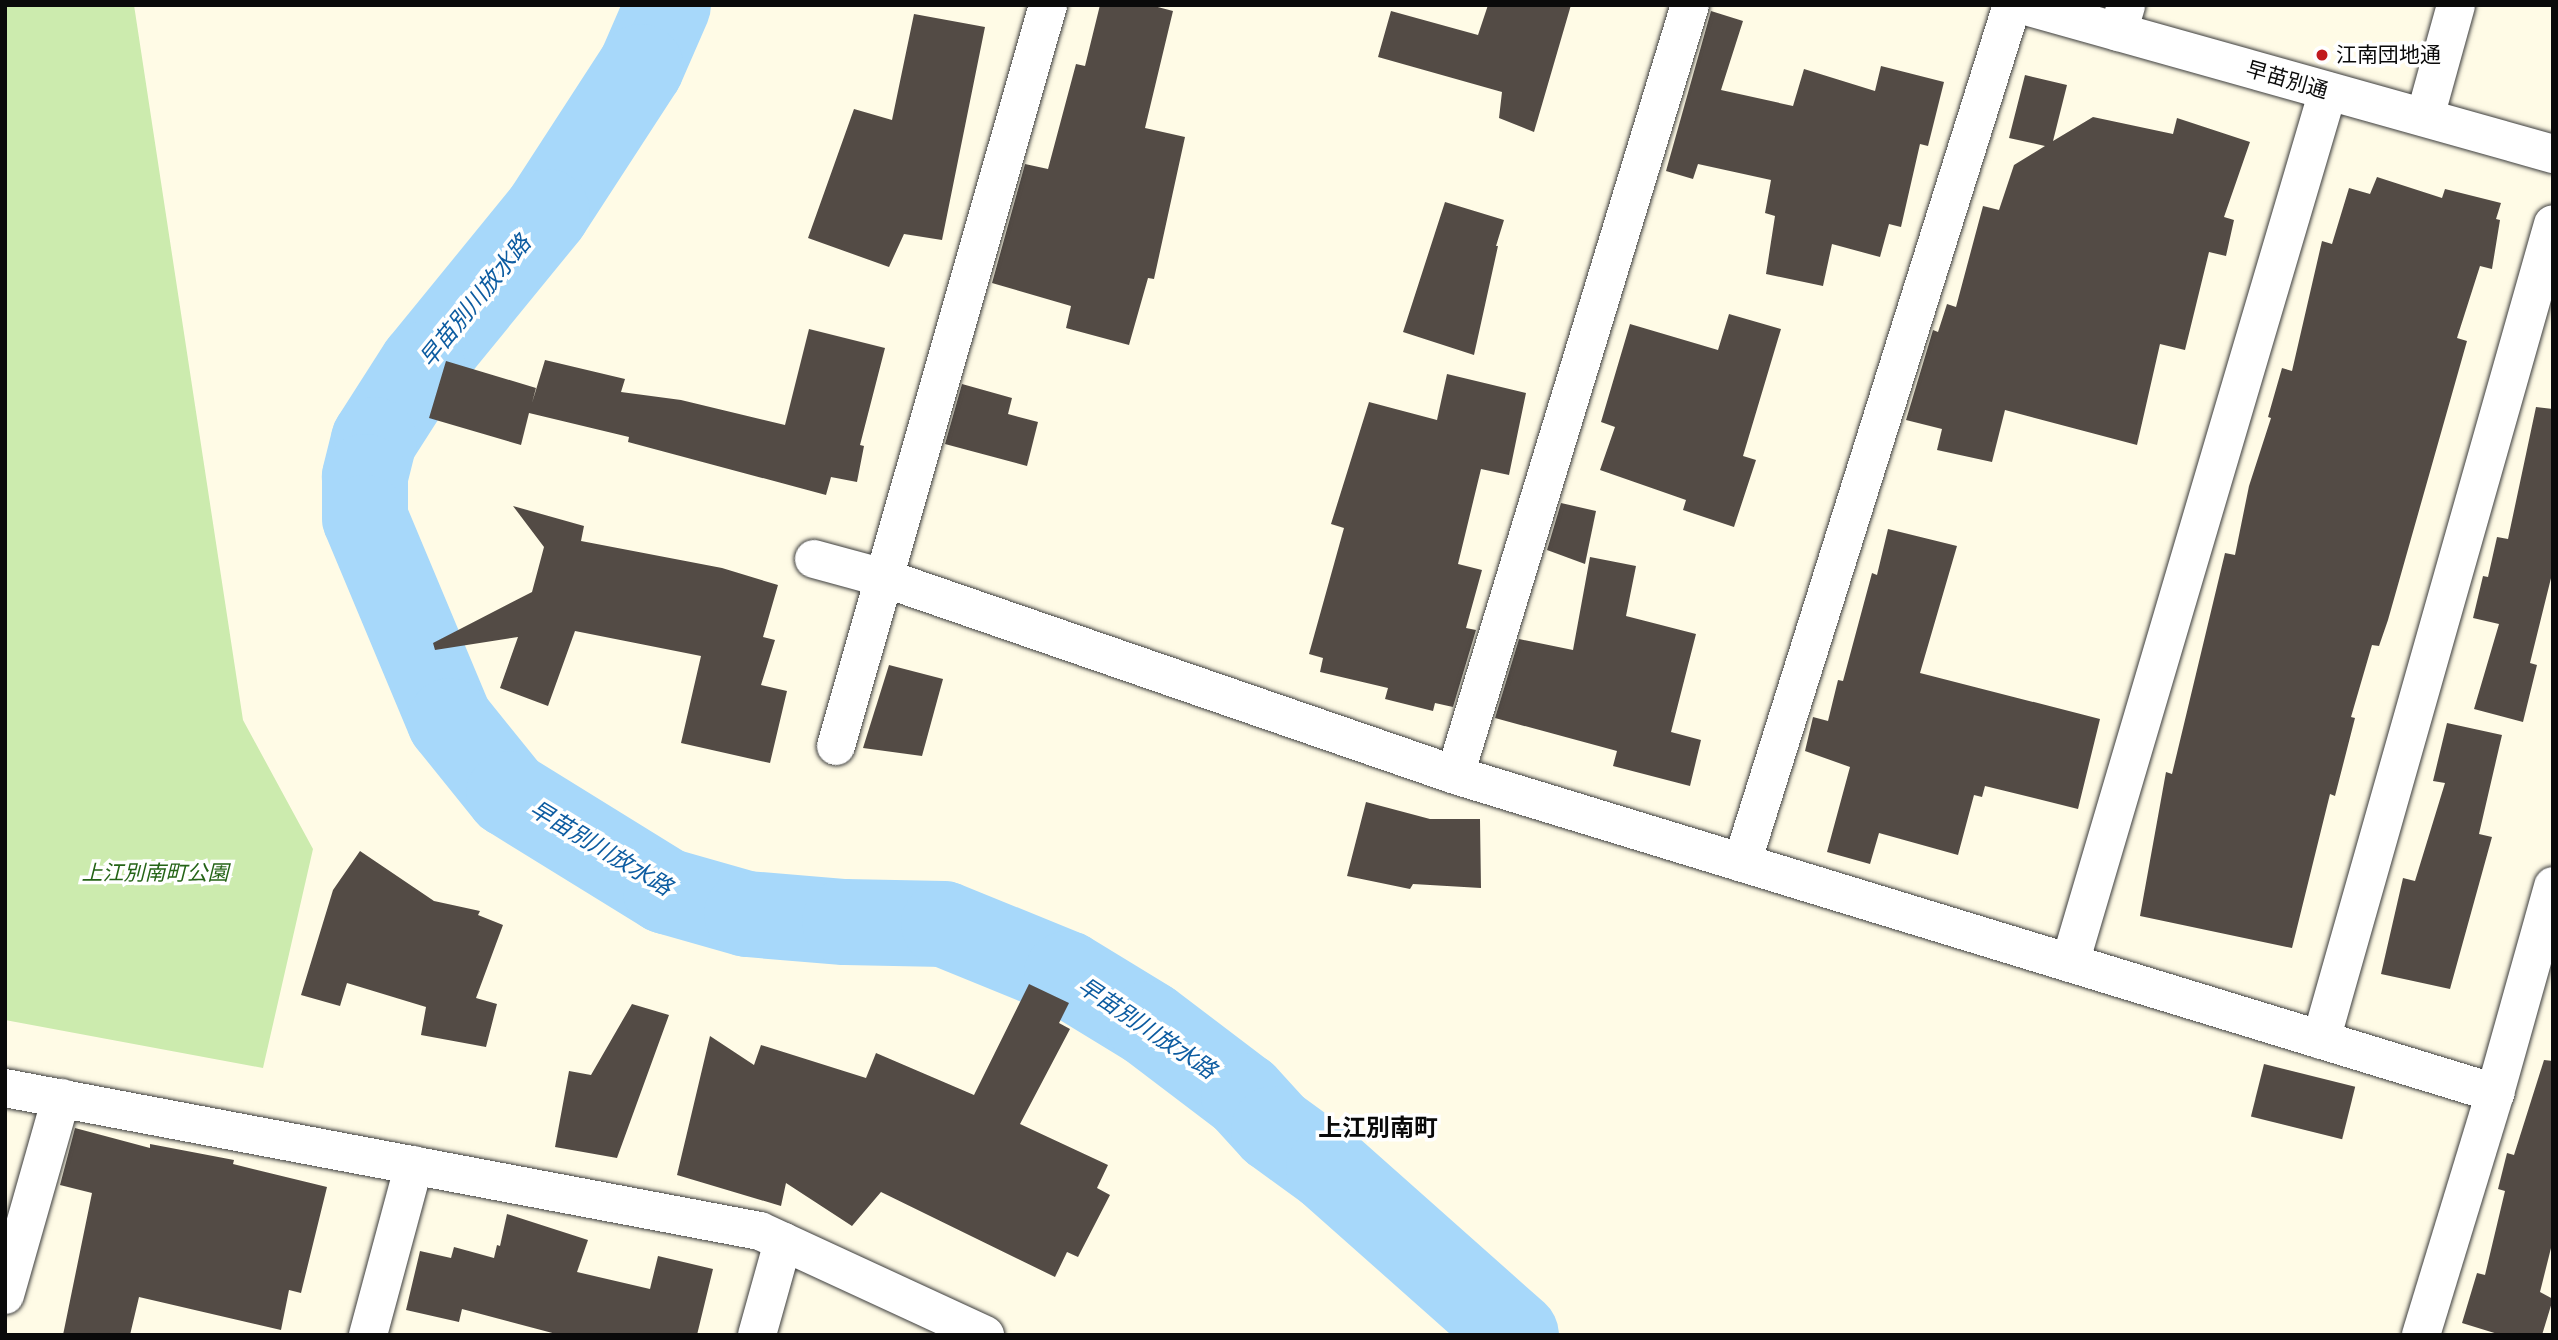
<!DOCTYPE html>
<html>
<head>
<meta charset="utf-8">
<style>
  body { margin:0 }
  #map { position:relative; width:2558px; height:1340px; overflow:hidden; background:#fffbe6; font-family:"Source Serif 4","Noto Sans JP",serif }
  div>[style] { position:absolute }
  .green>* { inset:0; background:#ccebae }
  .river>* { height:86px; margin:-43px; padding:0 43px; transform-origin:43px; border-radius:43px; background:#a7d8fa }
  .building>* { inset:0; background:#534b45; transform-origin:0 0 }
  .roads { filter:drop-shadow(0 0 2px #3d3d3d) drop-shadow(0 0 2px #3d3d3d) }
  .minor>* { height:38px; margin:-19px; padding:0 19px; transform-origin:19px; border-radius:19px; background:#fff }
  .tertiary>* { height:38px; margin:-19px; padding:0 19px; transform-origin:19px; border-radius:19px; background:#fff }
  .dots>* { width:19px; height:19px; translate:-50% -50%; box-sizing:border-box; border:4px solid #fff; border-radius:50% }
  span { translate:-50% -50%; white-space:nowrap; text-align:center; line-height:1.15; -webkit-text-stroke:7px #fff; paint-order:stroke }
  .poi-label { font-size:21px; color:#0a0a0a }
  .left { translate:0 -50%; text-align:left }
  .street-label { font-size:21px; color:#0a0a0a }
  .park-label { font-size:21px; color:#256417; font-style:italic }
  .water-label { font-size:23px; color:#0d5ca1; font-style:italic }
  .quarter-label { font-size:24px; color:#0a0a0a; font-weight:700 }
  .frame { position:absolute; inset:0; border:7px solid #0a0a0a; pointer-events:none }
</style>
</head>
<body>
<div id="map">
  <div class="green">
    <div style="clip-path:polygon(5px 5px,134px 5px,243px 720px,313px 849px,263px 1068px,5px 1020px)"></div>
  </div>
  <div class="river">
    <div style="left:668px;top:5px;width:68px;rotate:113.5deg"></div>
    <div style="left:641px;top:67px;width:173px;rotate:123deg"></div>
    <div style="left:547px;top:212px;width:198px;rotate:129.2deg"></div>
    <div style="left:422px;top:365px;width:89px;rotate:122.6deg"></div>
    <div style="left:374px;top:440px;width:38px;rotate:104deg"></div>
    <div style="left:365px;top:477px;width:41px;rotate:90deg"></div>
    <div style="left:365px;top:518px;width:220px;rotate:67.3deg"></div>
    <div style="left:450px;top:721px;width:94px;rotate:51.1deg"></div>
    <div style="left:509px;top:794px;width:185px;rotate:31.7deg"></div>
    <div style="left:666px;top:891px;width:84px;rotate:15.9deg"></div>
    <div style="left:747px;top:914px;width:98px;rotate:4.7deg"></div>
    <div style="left:845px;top:922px;width:99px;rotate:1.2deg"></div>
    <div style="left:944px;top:924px;width:133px;rotate:22.1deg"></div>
    <div style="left:1067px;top:974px;width:96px;rotate:31.4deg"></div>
    <div style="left:1149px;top:1024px;width:119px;rotate:37.2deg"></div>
    <div style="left:1244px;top:1096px;width:45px;rotate:47.7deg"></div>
    <div style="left:1274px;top:1129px;width:68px;rotate:36deg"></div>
    <div style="left:1329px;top:1169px;width:250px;rotate:41.6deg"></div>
  </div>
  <div class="building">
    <div style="clip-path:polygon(1100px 5px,1150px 5px,1173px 11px,1145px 128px,1185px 137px,1154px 279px,1148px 278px,1129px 345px,1066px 328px,1071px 306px,992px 283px,1025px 164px,1048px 169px,1076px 64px,1085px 66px)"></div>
    <div style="clip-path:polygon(1488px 5px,1571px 5px,1534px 132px,1499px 118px,1502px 92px,1378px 57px,1391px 11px,1478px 35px)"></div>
    <div style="clip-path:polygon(1711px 11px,1743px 21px,1721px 90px,1793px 106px,1804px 69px,1875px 91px,1881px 66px,1944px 82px,1928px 146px,1920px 144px,1901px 227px,1889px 224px,1880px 257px,1832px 244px,1823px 286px,1766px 274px,1775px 216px,1765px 213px,1771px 180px,1698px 164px,1693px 179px,1666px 171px)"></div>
    <div style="clip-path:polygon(914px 14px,985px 27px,942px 240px,904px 234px,889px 267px,808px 238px,854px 109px,892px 120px)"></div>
    <div style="clip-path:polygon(2025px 75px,2067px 85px,2053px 141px,2093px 117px,2173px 134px,2177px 118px,2250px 142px,2224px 217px,2234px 220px,2226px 256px,2209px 252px,2185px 350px,2160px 344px,2137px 445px,2005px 410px,1992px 462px,1937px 450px,1942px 429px,1906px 420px,1933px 330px,1938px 332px,1947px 304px,1956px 307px,1983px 206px,1999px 210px,2014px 165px,2045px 146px,2009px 138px)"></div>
    <div style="clip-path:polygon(2377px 177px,2442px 198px,2445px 189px,2501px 203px,2496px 219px,2500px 220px,2492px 269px,2480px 266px,2457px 338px,2467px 341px,2388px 620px,2379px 646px,2372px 645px,2351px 717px,2355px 718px,2335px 796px,2330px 794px,2292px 948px,2140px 916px,2166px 772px,2172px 774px,2225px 553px,2235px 555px,2249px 486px,2271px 418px,2268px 417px,2282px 368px,2292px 371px,2322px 241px,2332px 244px,2349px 188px,2370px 194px)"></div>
    <div style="clip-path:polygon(1445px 202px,1504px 220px,1496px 246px,1498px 246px,1474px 355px,1403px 332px)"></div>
    <div style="clip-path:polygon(1729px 314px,1781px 329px,1743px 456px,1756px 460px,1734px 527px,1683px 510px,1686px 500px,1600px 470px,1615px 427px,1601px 422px,1630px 324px,1718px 350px)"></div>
    <div style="clip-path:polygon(809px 329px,885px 348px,860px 445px,864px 446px,857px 482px,831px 477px,826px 495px,628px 442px,629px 437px,529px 413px,521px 445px,429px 418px,446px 361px,536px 388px,532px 403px,545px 360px,625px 379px,621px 392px,681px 400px,785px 425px)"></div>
    <div style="clip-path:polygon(1447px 374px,1526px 393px,1509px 475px,1481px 469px,1458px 564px,1482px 570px,1466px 628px,1476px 630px,1453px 707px,1435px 703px,1433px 711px,1385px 699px,1388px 688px,1320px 672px,1323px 658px,1309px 654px,1344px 528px,1331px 524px,1369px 402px,1437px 420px)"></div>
    <div style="clip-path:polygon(962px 384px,1012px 398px,1008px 414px,1038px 422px,1027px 466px,945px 444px)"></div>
    <div style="clip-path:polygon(2536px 407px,2553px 409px,2553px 570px,2530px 663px,2537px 665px,2523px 722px,2474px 709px,2499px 624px,2473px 618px,2483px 576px,2488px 577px,2497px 537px,2508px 539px)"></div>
    <div style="clip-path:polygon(1561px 503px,1596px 511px,1585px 564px,1547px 550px)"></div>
    <div style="clip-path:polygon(513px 506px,584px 526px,581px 541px,722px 568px,778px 585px,763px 637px,775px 640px,761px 685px,787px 691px,770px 763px,681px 743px,701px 656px,575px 631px,548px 706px,500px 688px,518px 637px,435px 650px,433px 643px,532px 592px,544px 547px)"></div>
    <div style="clip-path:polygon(1888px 529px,1957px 546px,1920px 673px,2100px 719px,2078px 809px,1985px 786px,1982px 797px,1974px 795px,1958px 855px,1879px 833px,1870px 864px,1827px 852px,1850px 767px,1805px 751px,1813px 717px,1828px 721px,1838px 680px,1843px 681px,1872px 573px,1877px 575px)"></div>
    <div style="clip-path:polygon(1590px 557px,1636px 566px,1626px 616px,1696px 634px,1671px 732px,1701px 740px,1690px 786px,1613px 766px,1617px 751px,1495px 718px,1519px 639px,1573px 650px)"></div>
    <div style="clip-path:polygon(889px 665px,943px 679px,922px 756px,863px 748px)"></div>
    <div style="clip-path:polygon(2447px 723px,2502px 735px,2479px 834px,2492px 837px,2450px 989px,2381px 974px,2403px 878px,2415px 881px,2445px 783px,2433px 781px)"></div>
    <div style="clip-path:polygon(1366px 802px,1430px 819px,1480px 819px,1481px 888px,1413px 884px,1410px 889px,1347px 876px)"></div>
    <div style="clip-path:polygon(360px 851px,434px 901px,480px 911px,478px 915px,503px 925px,476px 998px,497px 1004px,486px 1047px,421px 1035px,426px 1007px,347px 983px,340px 1006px,301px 995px,333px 890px)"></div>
    <div style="clip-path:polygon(1029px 984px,1069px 1003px,1059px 1023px,1070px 1029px,1020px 1124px,1108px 1165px,1097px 1188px,1110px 1195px,1078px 1257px,1067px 1252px,1055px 1277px,881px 1192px,852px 1226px,786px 1183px,781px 1206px,677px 1175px,710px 1036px,754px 1065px,761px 1045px,866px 1078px,876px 1053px,974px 1095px)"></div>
    <div style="clip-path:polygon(632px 1004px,669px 1015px,617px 1158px,555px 1147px,569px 1071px,591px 1075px)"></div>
    <div style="clip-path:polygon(2544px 1060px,2553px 1061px,2553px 1240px,2540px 1292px,2553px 1299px,2542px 1335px,2501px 1335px,2462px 1323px,2477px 1273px,2485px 1275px,2505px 1191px,2498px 1189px,2507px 1153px,2514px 1155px)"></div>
    <div style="left:2264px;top:1064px;width:94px;height:54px;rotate:14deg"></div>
    <div style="clip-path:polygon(75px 1128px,150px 1148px,150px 1144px,234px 1160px,233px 1164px,327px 1187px,301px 1293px,289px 1290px,281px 1330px,139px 1297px,130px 1335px,63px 1335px,92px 1193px,60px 1185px)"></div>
    <div style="clip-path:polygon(507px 1214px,588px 1240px,577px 1272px,650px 1289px,658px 1256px,713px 1269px,697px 1335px,560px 1335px,462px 1309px,459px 1322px,406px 1310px,420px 1251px,451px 1258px,454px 1247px,494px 1258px,497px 1245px,500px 1246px)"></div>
  </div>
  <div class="roads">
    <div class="minor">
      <div style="left:2118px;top:32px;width:28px;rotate:-73deg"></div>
      <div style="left:2425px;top:117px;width:116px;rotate:-74.5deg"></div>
      <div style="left:814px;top:559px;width:73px;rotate:15.2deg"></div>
      <div style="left:884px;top:578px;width:604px;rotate:19.03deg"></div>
      <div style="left:1455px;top:775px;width:1088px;rotate:17deg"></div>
      <div style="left:836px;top:746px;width:771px;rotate:-74.03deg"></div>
      <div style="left:1455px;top:775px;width:805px;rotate:-73.03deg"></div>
      <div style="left:1742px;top:863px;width:899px;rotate:-72.53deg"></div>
      <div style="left:2070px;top:963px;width:909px;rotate:-73.52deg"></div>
      <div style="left:2321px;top:1040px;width:848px;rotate:-74.13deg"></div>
      <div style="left:5px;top:1088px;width:768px;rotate:10.73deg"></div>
      <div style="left:760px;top:1231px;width:248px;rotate:24.8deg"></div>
      <div style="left:5px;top:1295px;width:205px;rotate:-74.1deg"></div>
      <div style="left:368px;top:1335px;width:176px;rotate:-74.9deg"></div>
      <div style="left:757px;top:1335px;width:97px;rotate:-74.4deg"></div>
      <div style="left:2421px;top:1335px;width:253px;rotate:-73deg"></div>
      <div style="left:2495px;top:1093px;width:215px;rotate:-74.3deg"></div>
    </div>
    <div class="tertiary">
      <div style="left:2022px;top:5px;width:552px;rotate:15.67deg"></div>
    </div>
  </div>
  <div class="dots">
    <div style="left:2322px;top:55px;background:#c11a1d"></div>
  </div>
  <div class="poi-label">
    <span class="left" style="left:2336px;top:55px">江南団地通</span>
  </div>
  <div class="street-label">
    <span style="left:2287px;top:80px;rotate:16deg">早苗別通</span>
  </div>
  <div class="park-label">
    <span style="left:155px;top:873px">上江別南町公園</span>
  </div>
  <div class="water-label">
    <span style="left:475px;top:301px;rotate:-51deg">早苗別川放水路</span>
    <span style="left:601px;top:848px;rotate:31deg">早苗別川放水路</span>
    <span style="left:1147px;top:1028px;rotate:34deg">早苗別川放水路</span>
  </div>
  <div class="quarter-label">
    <span style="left:1378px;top:1128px">上江別南町</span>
  </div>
  <div class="frame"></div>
</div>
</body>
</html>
